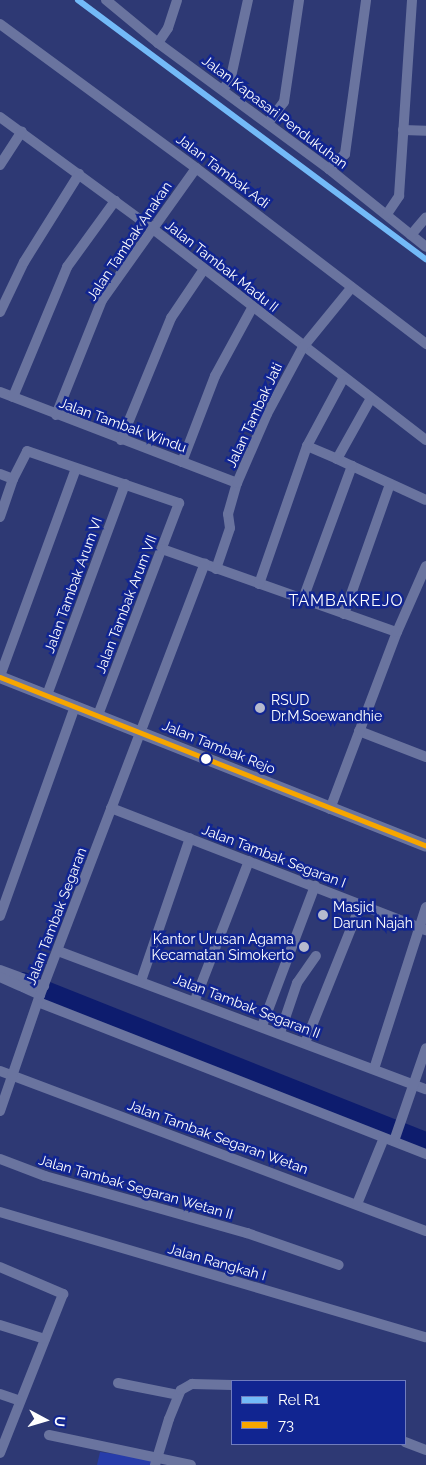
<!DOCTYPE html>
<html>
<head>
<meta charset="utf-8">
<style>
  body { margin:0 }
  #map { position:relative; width:426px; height:1465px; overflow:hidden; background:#2e3974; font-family:Raleway,sans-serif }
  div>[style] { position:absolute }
  .green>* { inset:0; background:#273caa }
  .river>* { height:20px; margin:-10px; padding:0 10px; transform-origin:10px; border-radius:10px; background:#0d1c6e }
  .minor>* { height:10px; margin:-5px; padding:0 5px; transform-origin:5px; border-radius:5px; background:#6a749f }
  .tertiary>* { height:12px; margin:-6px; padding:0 6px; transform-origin:6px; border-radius:6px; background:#6a749f }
  .bus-1>* { height:5px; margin:-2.5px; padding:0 2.5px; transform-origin:2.5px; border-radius:2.5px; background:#f7a600 }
  .rail-1>* { height:6px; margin:-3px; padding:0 3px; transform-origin:3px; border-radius:3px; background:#73baf8 }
  .dots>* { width:14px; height:14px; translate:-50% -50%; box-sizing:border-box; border:2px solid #112591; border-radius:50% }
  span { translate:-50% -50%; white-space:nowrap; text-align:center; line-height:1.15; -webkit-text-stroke:5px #112591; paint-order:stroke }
  .street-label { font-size:14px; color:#fff }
  .poi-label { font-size:14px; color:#fff }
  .left { translate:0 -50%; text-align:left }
  .right { translate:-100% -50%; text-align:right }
  .quarter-label { font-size:16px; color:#fff; letter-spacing:1px }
  .legend { position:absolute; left:231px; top:1380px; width:175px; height:65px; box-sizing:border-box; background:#112591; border:1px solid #707cbd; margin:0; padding:6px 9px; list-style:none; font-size:15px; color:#fff }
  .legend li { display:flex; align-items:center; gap:10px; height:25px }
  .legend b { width:25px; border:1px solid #707cbd }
  .north { position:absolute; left:20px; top:1395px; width:50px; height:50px; -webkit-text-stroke:4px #112591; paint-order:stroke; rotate:96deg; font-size:14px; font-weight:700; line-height:20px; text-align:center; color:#fff }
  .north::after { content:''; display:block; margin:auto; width:18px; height:22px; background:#fff; clip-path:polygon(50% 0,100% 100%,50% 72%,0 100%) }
</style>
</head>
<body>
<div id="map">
  <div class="green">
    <div style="clip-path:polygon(100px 1452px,152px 1459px,151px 1465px,97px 1465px)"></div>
  </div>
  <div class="river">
    <div style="left:23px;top:982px;width:434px;rotate:21.7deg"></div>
  </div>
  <div class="minor">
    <div style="left:106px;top:0;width:67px;rotate:39.6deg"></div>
    <div style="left:158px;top:43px;width:212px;rotate:36.4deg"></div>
    <div style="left:329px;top:169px;width:124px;rotate:38.8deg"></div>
    <div style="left:0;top:24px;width:243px;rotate:36.3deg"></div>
    <div style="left:196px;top:168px;width:290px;rotate:37.4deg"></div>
    <div style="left:158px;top:43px;width:18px;rotate:-56deg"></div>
    <div style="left:168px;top:28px;width:29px;rotate:-72deg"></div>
    <div style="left:223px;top:90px;width:15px;rotate:-58deg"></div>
    <div style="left:231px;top:77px;width:79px;rotate:-77.6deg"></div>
    <div style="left:0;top:117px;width:190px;rotate:36.2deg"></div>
    <div style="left:153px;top:229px;width:345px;rotate:37.7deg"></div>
    <div style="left:268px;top:123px;width:26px;rotate:-53deg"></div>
    <div style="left:284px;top:102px;width:103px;rotate:-81.6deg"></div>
    <div style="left:403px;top:130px;width:23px;rotate:2deg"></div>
    <div style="left:0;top:165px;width:40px;rotate:-57.1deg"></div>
    <div style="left:329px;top:169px;width:22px;rotate:-43deg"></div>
    <div style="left:345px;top:154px;width:155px;rotate:-82.2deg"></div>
    <div style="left:387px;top:214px;width:22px;rotate:-56deg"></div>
    <div style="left:399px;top:196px;width:196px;rotate:-86.2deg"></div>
    <div style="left:411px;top:235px;width:23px;rotate:-50deg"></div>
    <div style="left:0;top:312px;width:55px;rotate:-64.4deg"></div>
    <div style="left:24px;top:262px;width:104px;rotate:-58deg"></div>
    <div style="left:0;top:392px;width:254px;rotate:21deg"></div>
    <div style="left:13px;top:397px;width:141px;rotate:-67.4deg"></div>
    <div style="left:67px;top:267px;width:82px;rotate:-54deg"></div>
    <div style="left:56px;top:415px;width:124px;rotate:-68.2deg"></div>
    <div style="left:102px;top:300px;width:162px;rotate:-54.5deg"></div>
    <div style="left:121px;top:440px;width:132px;rotate:-67.7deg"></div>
    <div style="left:171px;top:318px;width:59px;rotate:-56deg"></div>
    <div style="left:307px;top:446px;width:33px;rotate:23deg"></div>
    <div style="left:182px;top:462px;width:92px;rotate:-69deg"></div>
    <div style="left:215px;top:376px;width:77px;rotate:-61.4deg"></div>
    <div style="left:352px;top:466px;width:81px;rotate:24.7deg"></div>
    <div style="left:0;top:474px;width:14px;rotate:21deg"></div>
    <div style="left:0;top:517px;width:40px;rotate:-71.1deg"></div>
    <div style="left:13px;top:479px;width:31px;rotate:-63deg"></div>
    <div style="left:27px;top:451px;width:161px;rotate:18.9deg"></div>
    <div style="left:179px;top:503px;width:227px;rotate:110.9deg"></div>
    <div style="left:162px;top:549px;width:249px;rotate:19.5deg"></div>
    <div style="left:216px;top:569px;width:43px;rotate:-71.1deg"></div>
    <div style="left:230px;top:528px;width:14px;rotate:-98deg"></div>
    <div style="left:228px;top:514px;width:32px;rotate:-74deg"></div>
    <div style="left:237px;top:483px;width:75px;rotate:-66.5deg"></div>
    <div style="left:267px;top:414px;width:76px;rotate:-61.8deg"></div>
    <div style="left:303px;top:347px;width:77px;rotate:-50.8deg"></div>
    <div style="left:259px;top:584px;width:146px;rotate:-70.8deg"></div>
    <div style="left:307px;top:446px;width:76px;rotate:-61.8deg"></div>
    <div style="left:303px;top:599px;width:142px;rotate:-69.8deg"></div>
    <div style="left:352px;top:466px;width:17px;rotate:-155deg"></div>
    <div style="left:337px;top:459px;width:68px;rotate:-60.8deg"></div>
    <div style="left:344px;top:614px;width:138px;rotate:-70.5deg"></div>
    <div style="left:0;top:676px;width:221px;rotate:-69.9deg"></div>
    <div style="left:47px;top:695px;width:225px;rotate:-69.7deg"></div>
    <div style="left:359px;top:731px;width:72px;rotate:21.2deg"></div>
    <div style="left:111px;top:808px;width:338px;rotate:21.2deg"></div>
    <div style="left:330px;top:809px;width:189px;rotate:-69.3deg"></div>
    <div style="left:397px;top:632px;width:72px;rotate:-66.3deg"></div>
    <div style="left:0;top:916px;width:223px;rotate:-70.3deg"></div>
    <div style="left:58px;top:951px;width:393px;rotate:20.6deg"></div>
    <div style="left:0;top:970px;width:47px;rotate:20deg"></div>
    <div style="left:0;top:977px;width:44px;rotate:24.2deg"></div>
    <div style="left:141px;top:981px;width:151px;rotate:-71.1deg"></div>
    <div style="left:195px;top:1000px;width:149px;rotate:-68.8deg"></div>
    <div style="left:38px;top:1002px;width:417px;rotate:21.4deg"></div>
    <div style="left:262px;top:1026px;width:150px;rotate:-69.3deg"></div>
    <div style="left:280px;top:1033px;width:53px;rotate:-71.2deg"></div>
    <div style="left:297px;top:983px;width:33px;rotate:-55deg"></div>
    <div style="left:305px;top:1043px;width:150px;rotate:-68.1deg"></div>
    <div style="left:374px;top:1069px;width:170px;rotate:-72.2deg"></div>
    <div style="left:0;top:1071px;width:455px;rotate:20.6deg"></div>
    <div style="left:0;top:1111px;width:123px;rotate:-71deg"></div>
    <div style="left:40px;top:995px;width:462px;rotate:-69.1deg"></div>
    <div style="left:394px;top:1141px;width:98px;rotate:-71deg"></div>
    <div style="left:0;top:1159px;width:48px;rotate:20.7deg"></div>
    <div style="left:45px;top:1176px;width:210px;rotate:15.8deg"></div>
    <div style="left:247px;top:1233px;width:97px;rotate:19.2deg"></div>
    <div style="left:357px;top:1204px;width:71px;rotate:-67.8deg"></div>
    <div style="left:0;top:1212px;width:444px;rotate:16.4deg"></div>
    <div style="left:0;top:1267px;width:69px;rotate:23.2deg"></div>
    <div style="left:63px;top:1294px;width:171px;rotate:111.6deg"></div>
    <div style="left:0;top:1325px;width:47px;rotate:17.3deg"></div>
    <div style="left:118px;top:1383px;width:61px;rotate:11.3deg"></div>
    <div style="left:0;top:1394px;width:21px;rotate:19deg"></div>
    <div style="left:49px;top:1435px;width:145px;rotate:11.9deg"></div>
    <div style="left:405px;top:1442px;width:22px;rotate:21deg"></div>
    <div style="left:155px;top:1465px;width:48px;rotate:-73.1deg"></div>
    <div style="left:169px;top:1419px;width:31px;rotate:-68deg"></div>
    <div style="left:181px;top:1390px;width:13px;rotate:-29deg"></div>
    <div style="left:192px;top:1384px;width:40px;rotate:1.4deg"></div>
  </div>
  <div class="tertiary">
    <div style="left:0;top:677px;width:458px;rotate:21.6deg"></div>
  </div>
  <div class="bus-1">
    <div style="left:0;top:677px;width:458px;rotate:21.6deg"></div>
  </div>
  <div class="rail-1">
    <div style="left:78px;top:0;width:434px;rotate:36.7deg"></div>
  </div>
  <div class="dots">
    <div style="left:260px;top:708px;background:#b6bace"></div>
    <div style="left:206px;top:759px;background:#fff"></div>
    <div style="left:323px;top:915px;background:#b6bace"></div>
    <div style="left:304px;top:947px;background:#b6bace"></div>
  </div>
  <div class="street-label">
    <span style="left:275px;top:112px;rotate:37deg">Jalan Kapasari Pendukuhan</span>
    <span style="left:223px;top:171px;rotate:37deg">Jalan Tambak Adi</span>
    <span style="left:129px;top:241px;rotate:-56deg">Jalan Tambak Anakan</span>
    <span style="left:222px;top:266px;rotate:38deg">Jalan Tambak Madu II</span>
    <span style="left:254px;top:415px;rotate:-65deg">Jalan Tambak Jati</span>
    <span style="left:123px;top:425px;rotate:20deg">Jalan Tambak Windu</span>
    <span style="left:73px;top:585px;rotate:-70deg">Jalan Tambak Arum VI</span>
    <span style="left:126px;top:604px;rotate:-69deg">Jalan Tambak Arum VII</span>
    <span style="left:219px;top:747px;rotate:22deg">Jalan Tambak Rejo</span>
    <span style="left:274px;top:856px;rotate:21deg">Jalan Tambak Segaran I</span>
    <span style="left:56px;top:916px;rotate:-69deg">Jalan Tambak Segaran</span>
    <span style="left:247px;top:1006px;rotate:21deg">Jalan Tambak Segaran II</span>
    <span style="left:218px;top:1137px;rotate:20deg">Jalan Tambak Segaran Wetan</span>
    <span style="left:136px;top:1187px;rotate:16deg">Jalan Tambak Segaran Wetan II</span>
    <span style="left:217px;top:1262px;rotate:16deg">Jalan Rangkah I</span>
  </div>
  <div class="poi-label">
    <span class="left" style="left:271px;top:708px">RSUD<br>Dr.M.Soewandhie</span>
    <span class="left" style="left:333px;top:915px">Masjid<br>Darun Najah</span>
    <span class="right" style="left:294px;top:947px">Kantor Urusan Agama<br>Kecamatan Simokerto</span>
  </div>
  <div class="quarter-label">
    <span style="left:346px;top:601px">TAMBAKREJO</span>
  </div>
  <ul class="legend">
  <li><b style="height:6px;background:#73baf8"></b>Rel R1</li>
  <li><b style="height:6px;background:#f7a600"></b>73</li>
  </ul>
  <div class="north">U</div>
</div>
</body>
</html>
